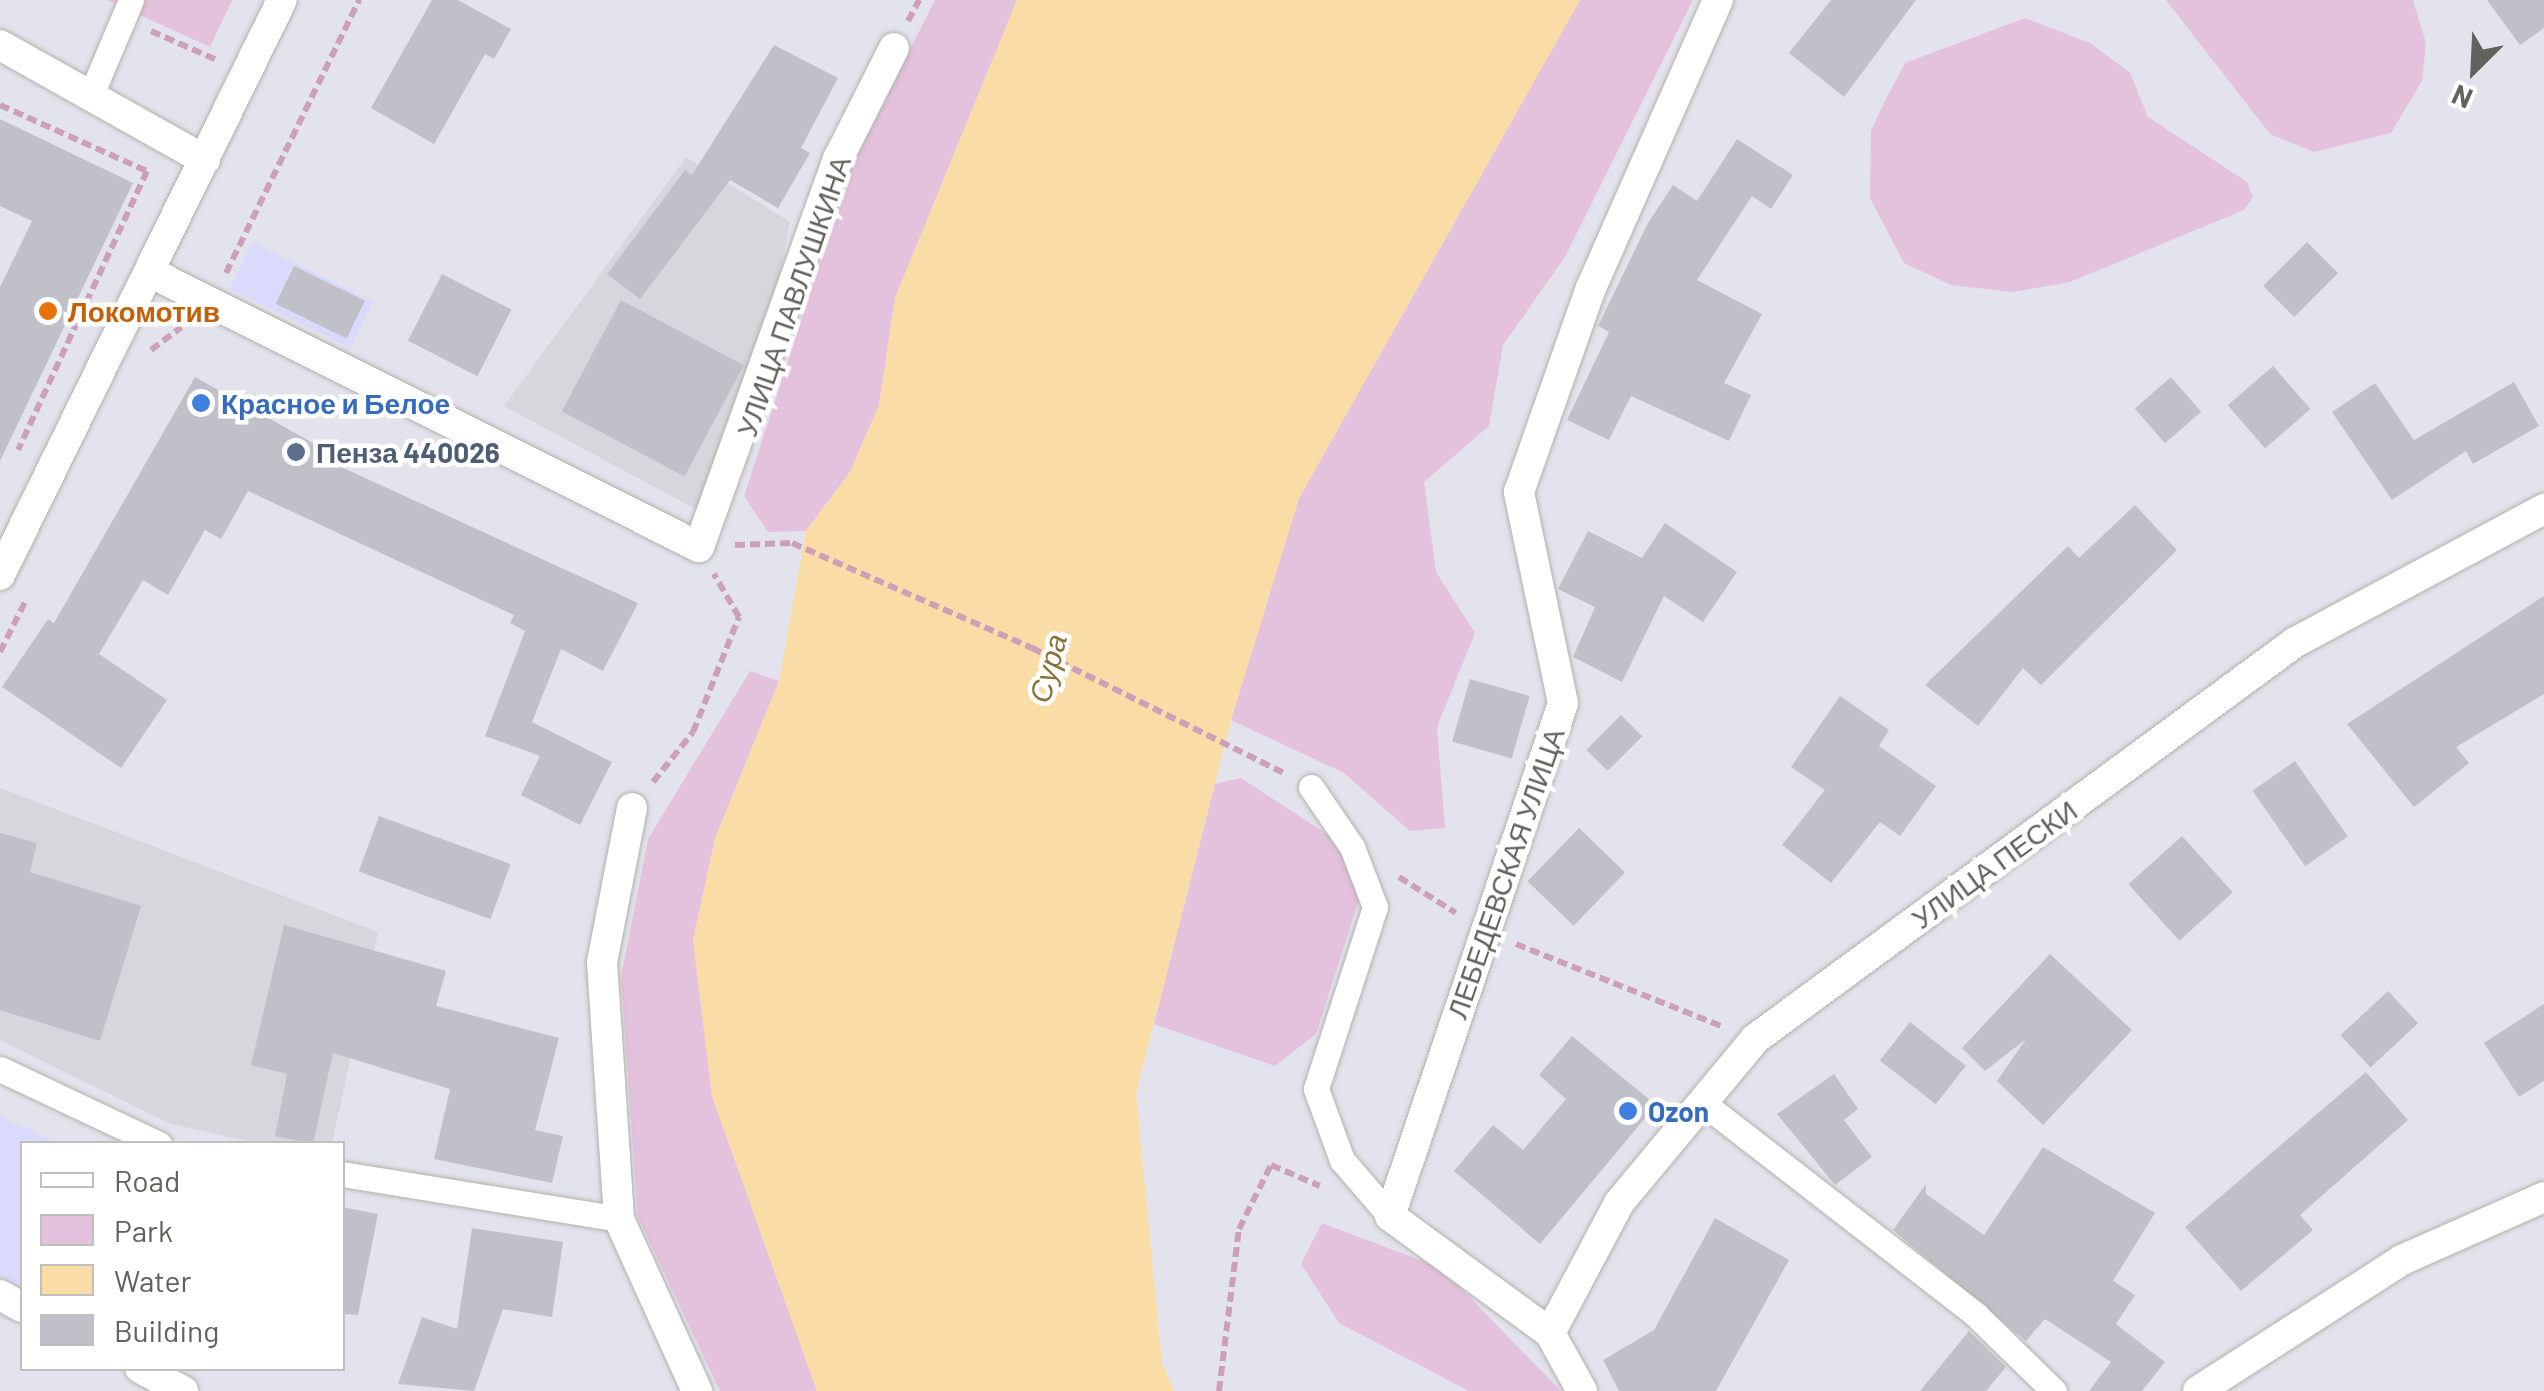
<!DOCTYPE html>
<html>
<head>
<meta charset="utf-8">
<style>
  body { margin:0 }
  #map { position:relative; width:2544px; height:1391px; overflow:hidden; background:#e3e3ed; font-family:Barlow,sans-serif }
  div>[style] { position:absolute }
  .commercial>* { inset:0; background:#dadbfc; transform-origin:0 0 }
  .industrial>* { inset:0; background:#d6d6dc }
  .green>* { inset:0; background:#e4c1dd }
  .water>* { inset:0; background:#fadca6 }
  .building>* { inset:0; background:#c0c1c8; transform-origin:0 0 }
  .path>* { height:6px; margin-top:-3px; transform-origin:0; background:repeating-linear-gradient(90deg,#cca0b7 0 10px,transparent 0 15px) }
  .roads { filter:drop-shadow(0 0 2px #b3b2ac) drop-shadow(0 0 2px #b3b2ac) }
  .service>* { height:25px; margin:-12.5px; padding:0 12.5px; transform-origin:12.5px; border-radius:12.5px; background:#fff }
  .minor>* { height:30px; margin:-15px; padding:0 15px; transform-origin:15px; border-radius:15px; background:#fff }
  .secondary>* { height:30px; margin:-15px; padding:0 15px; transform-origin:15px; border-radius:15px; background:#fff }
  .dots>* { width:28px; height:28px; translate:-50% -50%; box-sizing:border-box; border:5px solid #fff; border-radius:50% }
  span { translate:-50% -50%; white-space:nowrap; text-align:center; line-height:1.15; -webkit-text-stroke:9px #fff; paint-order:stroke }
  .street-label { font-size:28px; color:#63615b }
  .food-label { font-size:28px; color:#c56008; font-weight:700 }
  .left { translate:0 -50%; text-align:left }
  .shop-label { font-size:28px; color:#366cbe; font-weight:700 }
  .service-label { font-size:28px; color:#4e5e75; font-weight:700 }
  .water-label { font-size:30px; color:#897239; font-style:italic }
  .legend { position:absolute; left:20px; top:1141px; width:325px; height:230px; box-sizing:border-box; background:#fff; border:2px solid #c1c0bd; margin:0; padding:12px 18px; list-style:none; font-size:30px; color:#63615b }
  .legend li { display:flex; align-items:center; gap:20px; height:50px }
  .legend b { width:50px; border:2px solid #c1c0bd }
  .north { position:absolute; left:2424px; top:20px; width:100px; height:100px; -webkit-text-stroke:8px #fff; paint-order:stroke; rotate:204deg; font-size:28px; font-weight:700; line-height:40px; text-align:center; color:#63615b }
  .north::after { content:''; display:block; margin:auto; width:35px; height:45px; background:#63615b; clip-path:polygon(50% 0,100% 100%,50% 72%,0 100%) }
</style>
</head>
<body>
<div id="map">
  <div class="commercial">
    <div style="left:252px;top:242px;width:135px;height:52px;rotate:26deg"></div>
    <div style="clip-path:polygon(0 1116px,57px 1143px,22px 1144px,22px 1287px,0 1276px)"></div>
  </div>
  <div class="industrial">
    <div style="clip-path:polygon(686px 157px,790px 222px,759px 372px,703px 513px,504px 406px)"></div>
    <div style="clip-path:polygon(0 788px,378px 932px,332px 1143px,256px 1143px,168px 1123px,0 1040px)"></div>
  </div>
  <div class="green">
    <div style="clip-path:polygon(107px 0,232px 0,210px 47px)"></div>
    <div style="clip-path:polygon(935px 0,1017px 0,895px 298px,879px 405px,850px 472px,806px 531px,768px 532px,744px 496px,855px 157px)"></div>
    <div style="clip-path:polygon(1580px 0,1693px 0,1565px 257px,1503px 345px,1489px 426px,1424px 482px,1436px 572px,1475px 633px,1437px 727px,1445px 828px,1410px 831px,1344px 773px,1231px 720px,1299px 498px)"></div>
    <div style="clip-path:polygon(2166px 0,2413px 0,2426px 43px,2422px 81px,2391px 133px,2314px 152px,2270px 134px)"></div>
    <div style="clip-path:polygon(2025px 18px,2090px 43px,2130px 73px,2148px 117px,2247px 182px,2253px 197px,2244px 210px,2070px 282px,2013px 292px,1951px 285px,1904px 263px,1870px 198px,1871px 131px,1884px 103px,1905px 63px)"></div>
    <div style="clip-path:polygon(750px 671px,779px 681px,715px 839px,693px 940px,712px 1096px,817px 1391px,720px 1391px,638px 1217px,621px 977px,648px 839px)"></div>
    <div style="clip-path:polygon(1241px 778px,1339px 842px,1361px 893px,1316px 1034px,1275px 1066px,1154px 1024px,1215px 784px)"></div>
    <div style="clip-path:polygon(1322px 1223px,1441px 1268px,1561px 1391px,1469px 1391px,1339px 1323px,1301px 1264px)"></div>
  </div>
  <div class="water">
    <div style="clip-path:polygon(1017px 0,1580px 0,1299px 498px,1231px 720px,1136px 1094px,1162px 1363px,1174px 1391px,817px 1391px,712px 1096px,693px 940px,715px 839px,779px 681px,806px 531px,850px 472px,879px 405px,895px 298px)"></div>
  </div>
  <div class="building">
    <div style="clip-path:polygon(432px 0,458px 0,511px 29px,494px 59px,485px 54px,434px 144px,371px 108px)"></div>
    <div style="clip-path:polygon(1831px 0,1916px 0,1844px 97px,1789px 53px)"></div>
    <div style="clip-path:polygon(2487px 0,2544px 0,2544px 28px,2520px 45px)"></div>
    <div style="clip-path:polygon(774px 45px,838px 78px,801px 148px,810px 153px,778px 208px,730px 180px,640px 299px,607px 274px,685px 170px,692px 175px)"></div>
    <div style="clip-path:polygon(0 119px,133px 183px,0 461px,0 287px,32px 221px,0 206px)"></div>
    <div style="clip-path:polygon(1737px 139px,1793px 175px,1771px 209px,1752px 196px,1697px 280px,1762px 314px,1724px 383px,1751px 395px,1729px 441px,1631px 396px,1609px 440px,1567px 420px,1609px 332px,1598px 326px,1648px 223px,1673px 185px,1697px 201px)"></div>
    <div style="left:2307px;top:242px;width:44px;height:62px;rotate:45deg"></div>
    <div style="left:294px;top:266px;width:79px;height:42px;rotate:26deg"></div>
    <div style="left:442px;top:274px;width:78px;height:75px;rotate:27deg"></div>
    <div style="left:621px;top:300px;width:139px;height:126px;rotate:28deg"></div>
    <div style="left:2273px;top:366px;width:57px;height:60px;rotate:49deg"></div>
    <div style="clip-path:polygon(195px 377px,329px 452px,326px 460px,638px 603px,603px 671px,561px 649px,532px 722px,612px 762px,580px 825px,521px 795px,540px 756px,485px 736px,525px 631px,510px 623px,514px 615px,248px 491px,221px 539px,205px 530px,168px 595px,143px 580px,99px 654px,167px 700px,121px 768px,2px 687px,48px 619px,54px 623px)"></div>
    <div style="left:2171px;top:377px;width:46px;height:48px;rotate:49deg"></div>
    <div style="clip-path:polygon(2514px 382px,2539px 426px,2473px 464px,2466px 451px,2392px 500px,2332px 412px,2375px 383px,2414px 440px)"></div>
    <div style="clip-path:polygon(2135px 505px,2177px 550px,2041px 685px,2023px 668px,1978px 726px,1925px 685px,2068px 546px,2079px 558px)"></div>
    <div style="clip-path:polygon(1665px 523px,1737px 572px,1703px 622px,1664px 596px,1622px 682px,1573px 657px,1595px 607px,1558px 589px,1588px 531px,1642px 558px)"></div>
    <div style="clip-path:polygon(2544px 596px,2544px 694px,2456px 747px,2469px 763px,2414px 807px,2347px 724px)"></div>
    <div style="left:1470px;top:679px;width:62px;height:65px;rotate:16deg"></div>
    <div style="clip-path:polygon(1840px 696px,1889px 730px,1879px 746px,1936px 786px,1900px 836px,1880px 822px,1831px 883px,1782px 845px,1825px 790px,1791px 767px)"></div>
    <div style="left:1621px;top:715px;width:30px;height:49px;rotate:45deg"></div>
    <div style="left:2295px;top:761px;width:92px;height:52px;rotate:55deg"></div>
    <div style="left:379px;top:816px;width:140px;height:59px;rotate:20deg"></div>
    <div style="left:1579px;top:828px;width:64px;height:74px;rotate:44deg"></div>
    <div style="clip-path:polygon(0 833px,37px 843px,30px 872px,141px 906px,100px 1041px,0 1010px)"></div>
    <div style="left:2182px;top:836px;width:76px;height:72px;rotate:48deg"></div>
    <div style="clip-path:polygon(284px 925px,446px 971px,436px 1006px,559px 1038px,535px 1130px,563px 1136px,552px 1183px,434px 1159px,450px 1089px,333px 1053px,313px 1144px,275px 1136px,287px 1074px,251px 1065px)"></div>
    <div style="clip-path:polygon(2050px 954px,2132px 1030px,2043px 1125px,1997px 1081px,2026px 1039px,1985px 1071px,1962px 1048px)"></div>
    <div style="left:2388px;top:991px;width:44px;height:65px;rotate:47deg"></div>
    <div style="clip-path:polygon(2544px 1004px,2544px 1081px,2519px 1097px,2484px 1043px)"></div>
    <div style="left:1910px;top:1022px;width:71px;height:49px;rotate:38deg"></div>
    <div style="clip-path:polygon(1572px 1036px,1656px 1105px,1540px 1244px,1454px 1171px,1493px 1125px,1523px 1150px,1566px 1099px,1539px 1075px)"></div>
    <div style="clip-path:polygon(2366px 1072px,2408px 1120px,2300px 1215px,2313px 1230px,2241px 1291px,2185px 1227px)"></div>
    <div style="clip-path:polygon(1834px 1074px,1858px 1109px,1844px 1120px,1872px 1157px,1835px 1185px,1777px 1114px)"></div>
    <div style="clip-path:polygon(2043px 1147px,2155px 1213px,2113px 1281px,2135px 1295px,2116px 1324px,2165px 1362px,2142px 1391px,2089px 1391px,2111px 1362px,2045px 1319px,2026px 1341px,1893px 1230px,1926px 1184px,1926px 1194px,1984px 1235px)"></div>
    <div style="clip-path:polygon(342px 1207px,378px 1214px,358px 1315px,342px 1314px)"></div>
    <div style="clip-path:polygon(1715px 1218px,1789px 1260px,1716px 1391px,1619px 1391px,1603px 1360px,1654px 1330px)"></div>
    <div style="clip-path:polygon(472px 1228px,563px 1242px,552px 1317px,503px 1309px,474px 1391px,398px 1384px,422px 1317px,457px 1329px)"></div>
    <div style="clip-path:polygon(1969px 1331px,2006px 1367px,1986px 1391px,1920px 1391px)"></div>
  </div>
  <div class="path">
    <div style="left:908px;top:21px;width:24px;rotate:-62deg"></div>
    <div style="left:151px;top:31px;width:72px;rotate:23.7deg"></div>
    <div style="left:0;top:105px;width:161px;rotate:24.2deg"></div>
    <div style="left:147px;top:171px;width:307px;rotate:114.8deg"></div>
    <div style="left:226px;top:273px;width:304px;rotate:-64deg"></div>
    <div style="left:151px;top:350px;width:38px;rotate:-37deg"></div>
    <div style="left:735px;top:545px;width:57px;rotate:-2deg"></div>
    <div style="left:792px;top:543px;width:262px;rotate:23.6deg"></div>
    <div style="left:1032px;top:648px;width:284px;rotate:26.4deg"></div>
    <div style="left:0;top:652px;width:60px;rotate:-63.4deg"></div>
    <div style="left:653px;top:782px;width:64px;rotate:-51.3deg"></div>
    <div style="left:693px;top:732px;width:124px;rotate:-68.2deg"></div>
    <div style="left:739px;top:617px;width:50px;rotate:-120.2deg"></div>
    <div style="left:1399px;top:877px;width:67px;rotate:32.3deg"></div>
    <div style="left:1516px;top:944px;width:223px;rotate:21.8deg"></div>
    <div style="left:1219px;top:1391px;width:163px;rotate:-83deg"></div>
    <div style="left:1239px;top:1229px;width:72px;rotate:-63.4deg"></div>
    <div style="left:1271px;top:1165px;width:53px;rotate:23.2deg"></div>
  </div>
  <div class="roads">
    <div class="service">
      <div style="left:90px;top:97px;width:105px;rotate:-67.1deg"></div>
      <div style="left:1311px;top:787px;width:73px;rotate:55.7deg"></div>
      <div style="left:1352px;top:847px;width:64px;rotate:69deg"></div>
      <div style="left:1375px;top:907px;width:191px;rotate:108deg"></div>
      <div style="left:1316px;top:1089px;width:76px;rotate:69.9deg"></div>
      <div style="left:1342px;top:1160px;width:74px;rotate:49.4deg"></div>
      <div style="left:0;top:1069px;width:176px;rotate:25.3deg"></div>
      <div style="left:1703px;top:1103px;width:346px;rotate:37.8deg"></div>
      <div style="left:1976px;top:1315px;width:109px;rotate:44.3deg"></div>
      <div style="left:342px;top:1174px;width:281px;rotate:9.2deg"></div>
    </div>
    <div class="minor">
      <div style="left:0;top:45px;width:235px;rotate:29.3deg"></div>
      <div style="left:150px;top:272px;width:614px;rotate:26.61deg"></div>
      <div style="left:699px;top:547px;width:414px;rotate:-70.3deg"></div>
      <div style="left:839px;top:157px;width:122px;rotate:-63.2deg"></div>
      <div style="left:632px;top:808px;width:157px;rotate:101deg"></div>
      <div style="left:602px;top:962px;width:258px;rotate:86.2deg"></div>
      <div style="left:619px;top:1219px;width:189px;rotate:65.6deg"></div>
      <div style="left:0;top:1295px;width:25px;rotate:29deg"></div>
      <div style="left:1550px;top:1333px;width:147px;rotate:-62deg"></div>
      <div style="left:1619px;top:1203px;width:213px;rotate:-50.3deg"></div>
      <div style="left:1755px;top:1039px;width:669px;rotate:-36.3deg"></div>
      <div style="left:2294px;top:643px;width:284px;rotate:-28.2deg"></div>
      <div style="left:140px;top:1368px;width:49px;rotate:28.1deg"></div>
      <div style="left:1582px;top:1391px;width:66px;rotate:-118.9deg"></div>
      <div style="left:1550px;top:1333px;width:198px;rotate:-143.8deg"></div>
      <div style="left:1390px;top:1216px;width:541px;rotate:-71.36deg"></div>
      <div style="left:1563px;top:703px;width:216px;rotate:-101.8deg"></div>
      <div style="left:1519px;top:492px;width:216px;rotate:-70.6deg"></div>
      <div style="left:1591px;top:288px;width:315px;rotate:-66.2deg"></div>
      <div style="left:2198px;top:1391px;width:242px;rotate:-32.7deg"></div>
      <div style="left:2402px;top:1260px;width:155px;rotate:-23.9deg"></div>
    </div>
    <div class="secondary">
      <div style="left:0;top:575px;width:640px;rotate:-63.88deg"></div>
    </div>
  </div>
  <div class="dots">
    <div style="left:48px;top:311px;background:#e8710a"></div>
    <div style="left:201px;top:403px;background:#3f7fe0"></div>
    <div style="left:296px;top:452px;background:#5c6f8a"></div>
    <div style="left:1628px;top:1111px;background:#3f7fe0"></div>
  </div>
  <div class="street-label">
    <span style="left:793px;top:296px;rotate:-71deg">УЛИЦА ПАВЛУШКИНА</span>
    <span style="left:1994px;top:864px;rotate:-36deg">УЛИЦА ПЕСКИ</span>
    <span style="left:1505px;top:873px;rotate:-71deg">ЛЕБЕДЕВСКАЯ УЛИЦА</span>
  </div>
  <div class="food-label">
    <span class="left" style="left:68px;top:311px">Локомотив</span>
  </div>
  <div class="shop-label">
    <span class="left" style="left:221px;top:403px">Красное и Белое</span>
    <span class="left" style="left:1648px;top:1111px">Ozon</span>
  </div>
  <div class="service-label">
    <span class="left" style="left:316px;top:452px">Пенза 440026</span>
  </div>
  <div class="water-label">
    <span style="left:1047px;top:668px;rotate:-75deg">Сура</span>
  </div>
  <ul class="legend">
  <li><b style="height:12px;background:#fff"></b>Road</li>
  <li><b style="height:28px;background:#e4c1dd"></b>Park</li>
  <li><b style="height:28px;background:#fadca6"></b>Water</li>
  <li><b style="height:28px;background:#c0c1c8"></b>Building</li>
  </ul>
  <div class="north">N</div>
</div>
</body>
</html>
